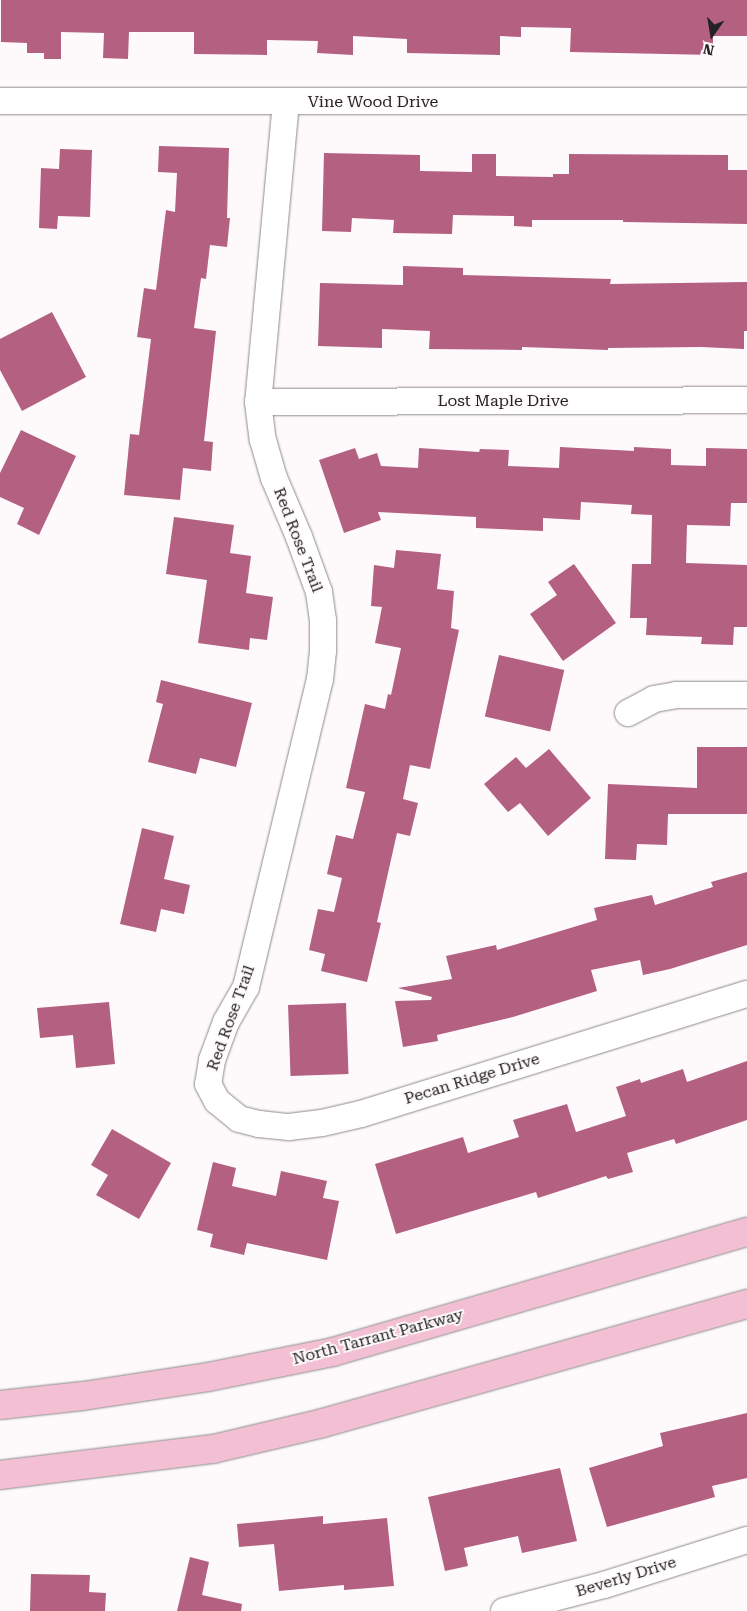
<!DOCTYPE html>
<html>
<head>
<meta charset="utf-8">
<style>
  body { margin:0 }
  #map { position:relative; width:747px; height:1611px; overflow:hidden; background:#fefafb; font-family:"Roboto Serif",serif }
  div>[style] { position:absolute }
  .building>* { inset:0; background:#b46081; transform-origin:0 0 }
  .roads { filter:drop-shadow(0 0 1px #8d8a8b) drop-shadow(0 0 1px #8d8a8b) }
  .minor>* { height:26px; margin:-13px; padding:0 13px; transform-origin:13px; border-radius:13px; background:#fff }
  .major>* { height:28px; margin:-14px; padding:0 14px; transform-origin:14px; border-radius:14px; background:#f2bfd3 }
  span { translate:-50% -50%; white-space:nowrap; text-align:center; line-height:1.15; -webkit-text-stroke:4px #fefafb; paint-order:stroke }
  .street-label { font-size:16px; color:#242323 }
  .north { position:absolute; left:687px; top:10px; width:50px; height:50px; -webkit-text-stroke:4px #fefafb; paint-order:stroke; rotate:193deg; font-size:14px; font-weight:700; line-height:20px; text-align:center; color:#242323 }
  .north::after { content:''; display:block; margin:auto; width:18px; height:22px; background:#242323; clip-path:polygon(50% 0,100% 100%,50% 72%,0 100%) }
</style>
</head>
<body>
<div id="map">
  <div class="building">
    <div style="clip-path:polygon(1px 0,747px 0,747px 36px,713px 36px,713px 55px,570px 52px,571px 28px,521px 27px,521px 37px,500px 36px,500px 55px,407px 53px,407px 39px,353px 36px,353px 55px,317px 53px,318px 41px,267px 40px,267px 55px,194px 54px,194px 32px,129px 32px,128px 59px,103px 58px,104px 33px,61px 32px,61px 59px,44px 59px,44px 53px,27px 53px,27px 43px,1px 42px)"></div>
    <div style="clip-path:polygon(159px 146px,229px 148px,227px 218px,230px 218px,227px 247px,210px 245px,206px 279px,201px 278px,194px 328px,216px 331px,204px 441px,213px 442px,211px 471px,183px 468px,180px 500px,124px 495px,130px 434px,139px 435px,151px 339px,137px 337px,144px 288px,156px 290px,166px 210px,175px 212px,177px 173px,158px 172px)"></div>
    <div style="clip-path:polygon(60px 149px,92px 150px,90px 217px,58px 216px,57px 229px,39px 228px,41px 168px,59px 169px)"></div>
    <div style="clip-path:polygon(324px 153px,420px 155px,420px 171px,472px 172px,472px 154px,496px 154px,496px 176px,553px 177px,553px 174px,569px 174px,569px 154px,728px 155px,728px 170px,747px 170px,747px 224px,623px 222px,623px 220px,532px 220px,532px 227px,514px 226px,514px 216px,453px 215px,452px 234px,393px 233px,394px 220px,352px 218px,351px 232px,322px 231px)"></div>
    <div style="clip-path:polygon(403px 266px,463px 268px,463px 275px,611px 279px,610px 284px,747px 282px,747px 331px,744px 331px,744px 349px,701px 347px,608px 348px,608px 350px,522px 347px,522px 350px,429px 349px,430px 331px,382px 329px,382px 348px,318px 346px,320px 283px,403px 285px)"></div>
    <div style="clip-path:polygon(52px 312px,86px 377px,22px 411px,0 370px,0 339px)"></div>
    <div style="clip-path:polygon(21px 430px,76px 456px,39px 535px,17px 524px,24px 508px,0 497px,0 473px)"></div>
    <div style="clip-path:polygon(560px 447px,634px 451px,634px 447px,671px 449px,671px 465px,706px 466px,706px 448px,747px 449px,747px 503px,731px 503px,730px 526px,687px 525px,686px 563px,747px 565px,747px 627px,734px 627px,733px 645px,701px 644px,702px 637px,646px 635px,647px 618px,630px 618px,632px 564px,651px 564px,652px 515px,631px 514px,632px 505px,581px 502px,580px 520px,543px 518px,543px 531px,476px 528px,476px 517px,378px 512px,381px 520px,344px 533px,319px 460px,355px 448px,359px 459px,377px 453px,381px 466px,418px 468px,419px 448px,479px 452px,480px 449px,509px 450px,508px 466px,559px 468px)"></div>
    <div style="clip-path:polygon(174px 517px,234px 525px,230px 553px,251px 556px,246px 593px,273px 597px,267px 640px,250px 638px,249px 650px,198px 643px,207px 580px,166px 574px)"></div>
    <div style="clip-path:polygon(396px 550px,441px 554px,437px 589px,454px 591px,451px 628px,459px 630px,430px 769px,410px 765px,403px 799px,418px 803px,410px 836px,397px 833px,377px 922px,381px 923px,367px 982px,321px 971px,325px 954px,309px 950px,318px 909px,334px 912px,342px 878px,327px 874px,336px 835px,353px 839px,365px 792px,346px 788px,365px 704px,385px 709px,388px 694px,391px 695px,401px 648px,375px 643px,382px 607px,371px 606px,374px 565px,394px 568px)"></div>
    <div style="clip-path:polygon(574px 564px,616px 623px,563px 661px,530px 614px,557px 595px,548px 582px)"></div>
    <div style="left:499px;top:655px;width:67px;height:63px;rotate:13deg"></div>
    <div style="clip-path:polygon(161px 680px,252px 703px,236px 767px,200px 758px,196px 774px,148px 762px,163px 704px,156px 702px)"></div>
    <div style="clip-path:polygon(697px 747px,747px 747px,747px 814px,668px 814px,667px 845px,637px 844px,636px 860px,605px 859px,608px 784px,697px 788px)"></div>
    <div style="clip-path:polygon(549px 749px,591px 798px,548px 836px,520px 803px,508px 812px,484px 784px,516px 757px,526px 768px)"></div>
    <div style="clip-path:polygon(142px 828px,174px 836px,164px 879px,190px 885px,184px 914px,161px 909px,156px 932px,120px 924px)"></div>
    <div style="clip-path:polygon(747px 872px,747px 945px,670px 969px,643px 975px,640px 960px,591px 970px,597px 991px,513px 1017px,437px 1035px,438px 1041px,403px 1047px,395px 1001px,431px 1000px,432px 997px,398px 988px,452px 979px,446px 956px,496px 945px,497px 950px,597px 920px,594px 908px,652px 895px,655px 905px,713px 887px,711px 882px)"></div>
    <div style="clip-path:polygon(109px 1002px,115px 1064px,76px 1068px,73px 1035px,40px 1038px,37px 1008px)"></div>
    <div style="left:346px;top:1003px;width:71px;height:58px;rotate:88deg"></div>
    <div style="clip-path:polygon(747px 1061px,747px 1120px,676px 1144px,674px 1139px,627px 1153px,633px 1172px,608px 1179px,606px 1176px,538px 1198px,536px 1192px,396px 1234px,375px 1164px,463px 1137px,468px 1153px,519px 1137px,513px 1120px,567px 1104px,576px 1132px,626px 1116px,616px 1087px,640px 1079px,641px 1083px,683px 1069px,687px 1082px)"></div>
    <div style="clip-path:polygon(112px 1129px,171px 1163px,139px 1219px,96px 1195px,108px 1175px,91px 1165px)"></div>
    <div style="clip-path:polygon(213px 1162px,236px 1168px,232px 1186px,276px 1196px,281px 1171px,327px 1181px,323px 1198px,339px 1201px,327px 1260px,247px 1243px,244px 1255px,210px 1247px,213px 1234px,197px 1230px)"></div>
    <div style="clip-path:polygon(747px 1413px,747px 1478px,712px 1486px,715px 1497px,607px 1527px,589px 1468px,663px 1446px,660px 1433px)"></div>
    <div style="clip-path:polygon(560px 1468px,577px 1541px,522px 1553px,518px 1536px,464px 1548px,468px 1566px,445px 1571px,428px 1497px)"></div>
    <div style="clip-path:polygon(323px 1516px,323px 1524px,387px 1518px,394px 1586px,344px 1590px,344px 1585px,279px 1591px,274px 1544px,239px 1547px,237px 1524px)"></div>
    <div style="clip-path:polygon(190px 1557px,209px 1562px,202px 1595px,242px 1604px,241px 1611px,177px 1611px)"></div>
    <div style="clip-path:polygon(31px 1574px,90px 1575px,89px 1592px,106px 1593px,105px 1611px,30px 1611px)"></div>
  </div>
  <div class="roads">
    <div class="minor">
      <div style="left:0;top:101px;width:747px"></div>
      <div style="left:286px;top:102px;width:301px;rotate:95.3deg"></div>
      <div style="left:258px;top:402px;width:38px;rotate:83deg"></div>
      <div style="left:263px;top:440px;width:40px;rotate:74deg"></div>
      <div style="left:274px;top:478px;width:64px;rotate:67deg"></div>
      <div style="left:299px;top:537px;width:59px;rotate:70deg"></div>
      <div style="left:319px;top:592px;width:28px;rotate:82deg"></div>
      <div style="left:323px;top:620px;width:31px;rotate:90deg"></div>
      <div style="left:323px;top:651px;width:28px;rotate:96deg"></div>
      <div style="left:320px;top:679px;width:317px;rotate:103.5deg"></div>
      <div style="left:246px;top:987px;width:40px;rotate:119.7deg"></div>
      <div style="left:226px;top:1022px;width:40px;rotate:110.2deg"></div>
      <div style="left:212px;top:1060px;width:24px;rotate:99deg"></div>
      <div style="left:208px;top:1084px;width:19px;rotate:62deg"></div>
      <div style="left:217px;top:1101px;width:28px;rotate:39deg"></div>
      <div style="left:239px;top:1119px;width:21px;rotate:14deg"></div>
      <div style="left:259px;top:1124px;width:30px;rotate:6deg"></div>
      <div style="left:289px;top:1127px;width:33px;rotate:-7deg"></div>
      <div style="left:322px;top:1123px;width:40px;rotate:-13deg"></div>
      <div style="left:361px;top:1114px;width:404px;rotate:-17.3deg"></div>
      <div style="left:258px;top:402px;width:489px;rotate:-0.2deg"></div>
      <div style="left:628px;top:713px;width:30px;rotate:-28deg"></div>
      <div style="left:654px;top:699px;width:22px;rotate:-10deg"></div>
      <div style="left:676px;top:695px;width:71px"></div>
      <div style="left:504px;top:1611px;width:103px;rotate:-14.6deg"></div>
      <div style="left:604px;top:1585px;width:150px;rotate:-17.5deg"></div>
    </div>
    <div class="major">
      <div style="left:0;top:1405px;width:83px;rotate:-6.2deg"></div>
      <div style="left:83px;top:1396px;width:126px;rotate:-8.6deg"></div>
      <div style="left:208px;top:1377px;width:127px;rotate:-11.3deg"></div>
      <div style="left:333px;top:1352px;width:431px;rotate:-16.2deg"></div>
      <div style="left:0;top:1475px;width:215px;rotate:-7deg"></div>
      <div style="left:213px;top:1449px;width:113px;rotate:-13.3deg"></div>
      <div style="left:323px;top:1423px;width:440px;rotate:-15.7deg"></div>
    </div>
  </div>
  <div class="street-label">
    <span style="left:373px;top:102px">Vine Wood Drive</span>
    <span style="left:503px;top:401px">Lost Maple Drive</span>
    <span style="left:298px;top:540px;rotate:69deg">Red Rose Trail</span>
    <span style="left:231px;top:1018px;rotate:-70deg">Red Rose Trail</span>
    <span style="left:472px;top:1079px;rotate:-17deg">Pecan Ridge Drive</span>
    <span style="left:378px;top:1337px;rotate:-15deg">North Tarrant Parkway</span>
    <span style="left:626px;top:1577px;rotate:-17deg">Beverly Drive</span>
  </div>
  <div class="north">N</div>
</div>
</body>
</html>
